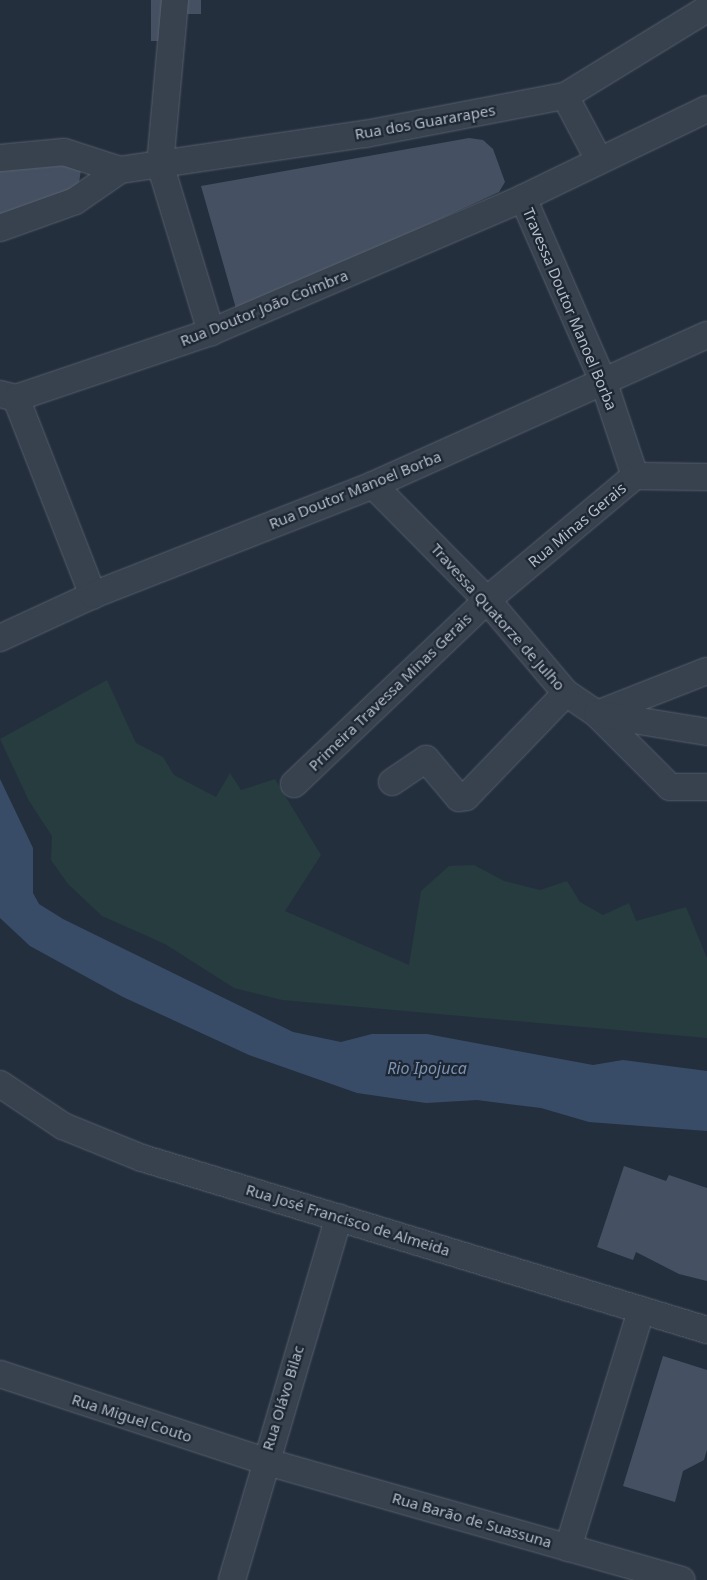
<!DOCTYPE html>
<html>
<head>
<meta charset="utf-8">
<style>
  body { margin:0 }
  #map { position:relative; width:707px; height:1580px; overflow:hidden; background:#242f3e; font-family:"Noto Sans",sans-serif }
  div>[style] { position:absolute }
  .green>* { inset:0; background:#263c3f }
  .water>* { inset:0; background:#394c67 }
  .building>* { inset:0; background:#455162; transform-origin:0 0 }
  .roads { filter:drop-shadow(0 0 1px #565f6c) drop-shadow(0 0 1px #565f6c) }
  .minor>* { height:26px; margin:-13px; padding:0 13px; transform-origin:13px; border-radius:13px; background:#38414e }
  span { translate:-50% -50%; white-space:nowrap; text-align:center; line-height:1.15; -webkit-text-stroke:4.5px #1d2633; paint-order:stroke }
  .street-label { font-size:15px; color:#b4bcc9 }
  .water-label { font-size:16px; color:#7c92b1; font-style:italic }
</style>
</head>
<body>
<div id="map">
  <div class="green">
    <div style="clip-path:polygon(107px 680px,136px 743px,163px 757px,174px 775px,216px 797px,230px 773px,241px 790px,275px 779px,321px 855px,285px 911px,409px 965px,421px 891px,449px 866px,474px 865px,504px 881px,540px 890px,567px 881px,580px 902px,603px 915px,629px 903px,636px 921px,686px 907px,707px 958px,707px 1038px,282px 1000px,234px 988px,165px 944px,102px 916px,68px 884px,51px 860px,52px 836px,29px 801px,0 739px)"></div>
  </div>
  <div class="water">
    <div style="clip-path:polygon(0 779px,33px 848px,33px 893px,39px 904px,63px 919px,293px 1032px,341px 1042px,372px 1034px,427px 1034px,593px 1065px,623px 1060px,707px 1071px,707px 1131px,589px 1122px,541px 1108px,477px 1100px,426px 1103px,357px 1093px,249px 1055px,123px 997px,30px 946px,0 918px)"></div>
  </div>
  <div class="building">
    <div style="left:151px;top:0;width:16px;height:41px"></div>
    <div style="left:183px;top:0;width:18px;height:14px"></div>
    <div style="clip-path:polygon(469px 138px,483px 140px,493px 149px,505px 182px,499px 192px,237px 312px,201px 186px)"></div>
    <div style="clip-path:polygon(70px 165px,81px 170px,78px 189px,0 216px,0 171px)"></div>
    <div style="clip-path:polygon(624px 1166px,666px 1181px,669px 1175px,707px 1188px,707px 1281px,679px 1274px,636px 1252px,633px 1260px,597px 1247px)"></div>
    <div style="clip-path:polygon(663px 1356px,707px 1370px,707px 1450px,704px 1460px,683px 1471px,675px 1502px,623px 1486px)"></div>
  </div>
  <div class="roads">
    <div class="minor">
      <div style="left:175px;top:0;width:165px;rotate:95.2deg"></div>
      <div style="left:160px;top:164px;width:176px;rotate:73.1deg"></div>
      <div style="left:565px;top:96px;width:72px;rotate:62deg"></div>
      <div style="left:0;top:158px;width:64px;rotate:-5.4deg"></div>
      <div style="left:64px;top:152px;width:59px;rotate:17.8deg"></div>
      <div style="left:523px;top:198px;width:202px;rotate:66.4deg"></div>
      <div style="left:604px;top:383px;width:98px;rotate:71.6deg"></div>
      <div style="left:0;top:228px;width:80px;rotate:-19.8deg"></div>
      <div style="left:75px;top:201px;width:55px;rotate:-34.6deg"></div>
      <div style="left:120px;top:170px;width:248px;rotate:-8.4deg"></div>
      <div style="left:365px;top:134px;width:204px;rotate:-10.8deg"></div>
      <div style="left:565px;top:96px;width:167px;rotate:-31.5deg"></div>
      <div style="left:0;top:394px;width:16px;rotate:14deg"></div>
      <div style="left:16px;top:398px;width:206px;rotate:-18.7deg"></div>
      <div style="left:211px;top:332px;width:340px;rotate:-23.2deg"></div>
      <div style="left:523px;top:198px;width:204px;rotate:-25.8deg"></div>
      <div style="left:16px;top:398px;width:212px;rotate:68.7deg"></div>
      <div style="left:373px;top:485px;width:162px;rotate:45.3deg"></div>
      <div style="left:487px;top:600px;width:122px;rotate:49.7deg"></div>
      <div style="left:566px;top:693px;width:37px;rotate:34deg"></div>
      <div style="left:597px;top:714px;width:103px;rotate:45deg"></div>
      <div style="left:670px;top:787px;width:37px"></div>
      <div style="left:0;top:638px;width:102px;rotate:-24.8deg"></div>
      <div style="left:93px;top:595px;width:301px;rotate:-21.4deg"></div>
      <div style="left:373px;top:485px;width:366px;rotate:-24.2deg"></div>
      <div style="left:597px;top:714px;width:118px;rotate:-21.4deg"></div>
      <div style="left:597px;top:714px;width:111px;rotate:9.3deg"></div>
      <div style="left:392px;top:782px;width:41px;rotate:-34.1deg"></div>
      <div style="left:426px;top:759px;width:51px;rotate:49.8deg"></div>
      <div style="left:459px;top:798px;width:7px;rotate:-8deg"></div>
      <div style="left:466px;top:797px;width:144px;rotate:-46.1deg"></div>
      <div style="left:294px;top:784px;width:267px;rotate:-43.6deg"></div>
      <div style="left:487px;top:600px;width:193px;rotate:-40deg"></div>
      <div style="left:635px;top:476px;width:72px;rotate:0.8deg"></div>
      <div style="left:0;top:1084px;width:76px;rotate:33.7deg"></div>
      <div style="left:63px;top:1126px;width:85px;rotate:22.1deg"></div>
      <div style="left:142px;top:1158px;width:591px;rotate:16.93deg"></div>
      <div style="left:0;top:1374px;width:278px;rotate:18.2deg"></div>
      <div style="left:264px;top:1461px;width:434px;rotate:15.9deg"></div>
      <div style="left:568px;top:1548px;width:249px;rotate:-72.9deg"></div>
      <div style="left:232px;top:1580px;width:378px;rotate:-73.6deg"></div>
    </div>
  </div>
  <div class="street-label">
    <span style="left:425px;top:122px;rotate:-10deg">Rua dos Guararapes</span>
    <span style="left:264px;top:308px;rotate:-22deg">Rua Doutor João Coimbra</span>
    <span style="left:570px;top:309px;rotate:67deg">Travessa Doutor Manoel Borba</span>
    <span style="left:355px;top:490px;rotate:-22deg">Rua Doutor Manoel Borba</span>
    <span style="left:577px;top:525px;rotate:-40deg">Rua Minas Gerais</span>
    <span style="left:498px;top:617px;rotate:48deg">Travessa Quatorze de Julho</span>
    <span style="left:390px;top:692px;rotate:-44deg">Primeira Travessa Minas Gerais</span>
    <span style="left:348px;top:1220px;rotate:17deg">Rua José Francisco de Almeida</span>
    <span style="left:283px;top:1398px;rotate:-73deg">Rua Olávo Bilac</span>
    <span style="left:132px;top:1418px;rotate:18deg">Rua Miguel Couto</span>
    <span style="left:472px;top:1520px;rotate:16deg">Rua Barão de Suassuna</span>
  </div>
  <div class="water-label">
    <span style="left:427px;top:1068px">Rio Ipojuca</span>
  </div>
</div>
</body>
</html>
